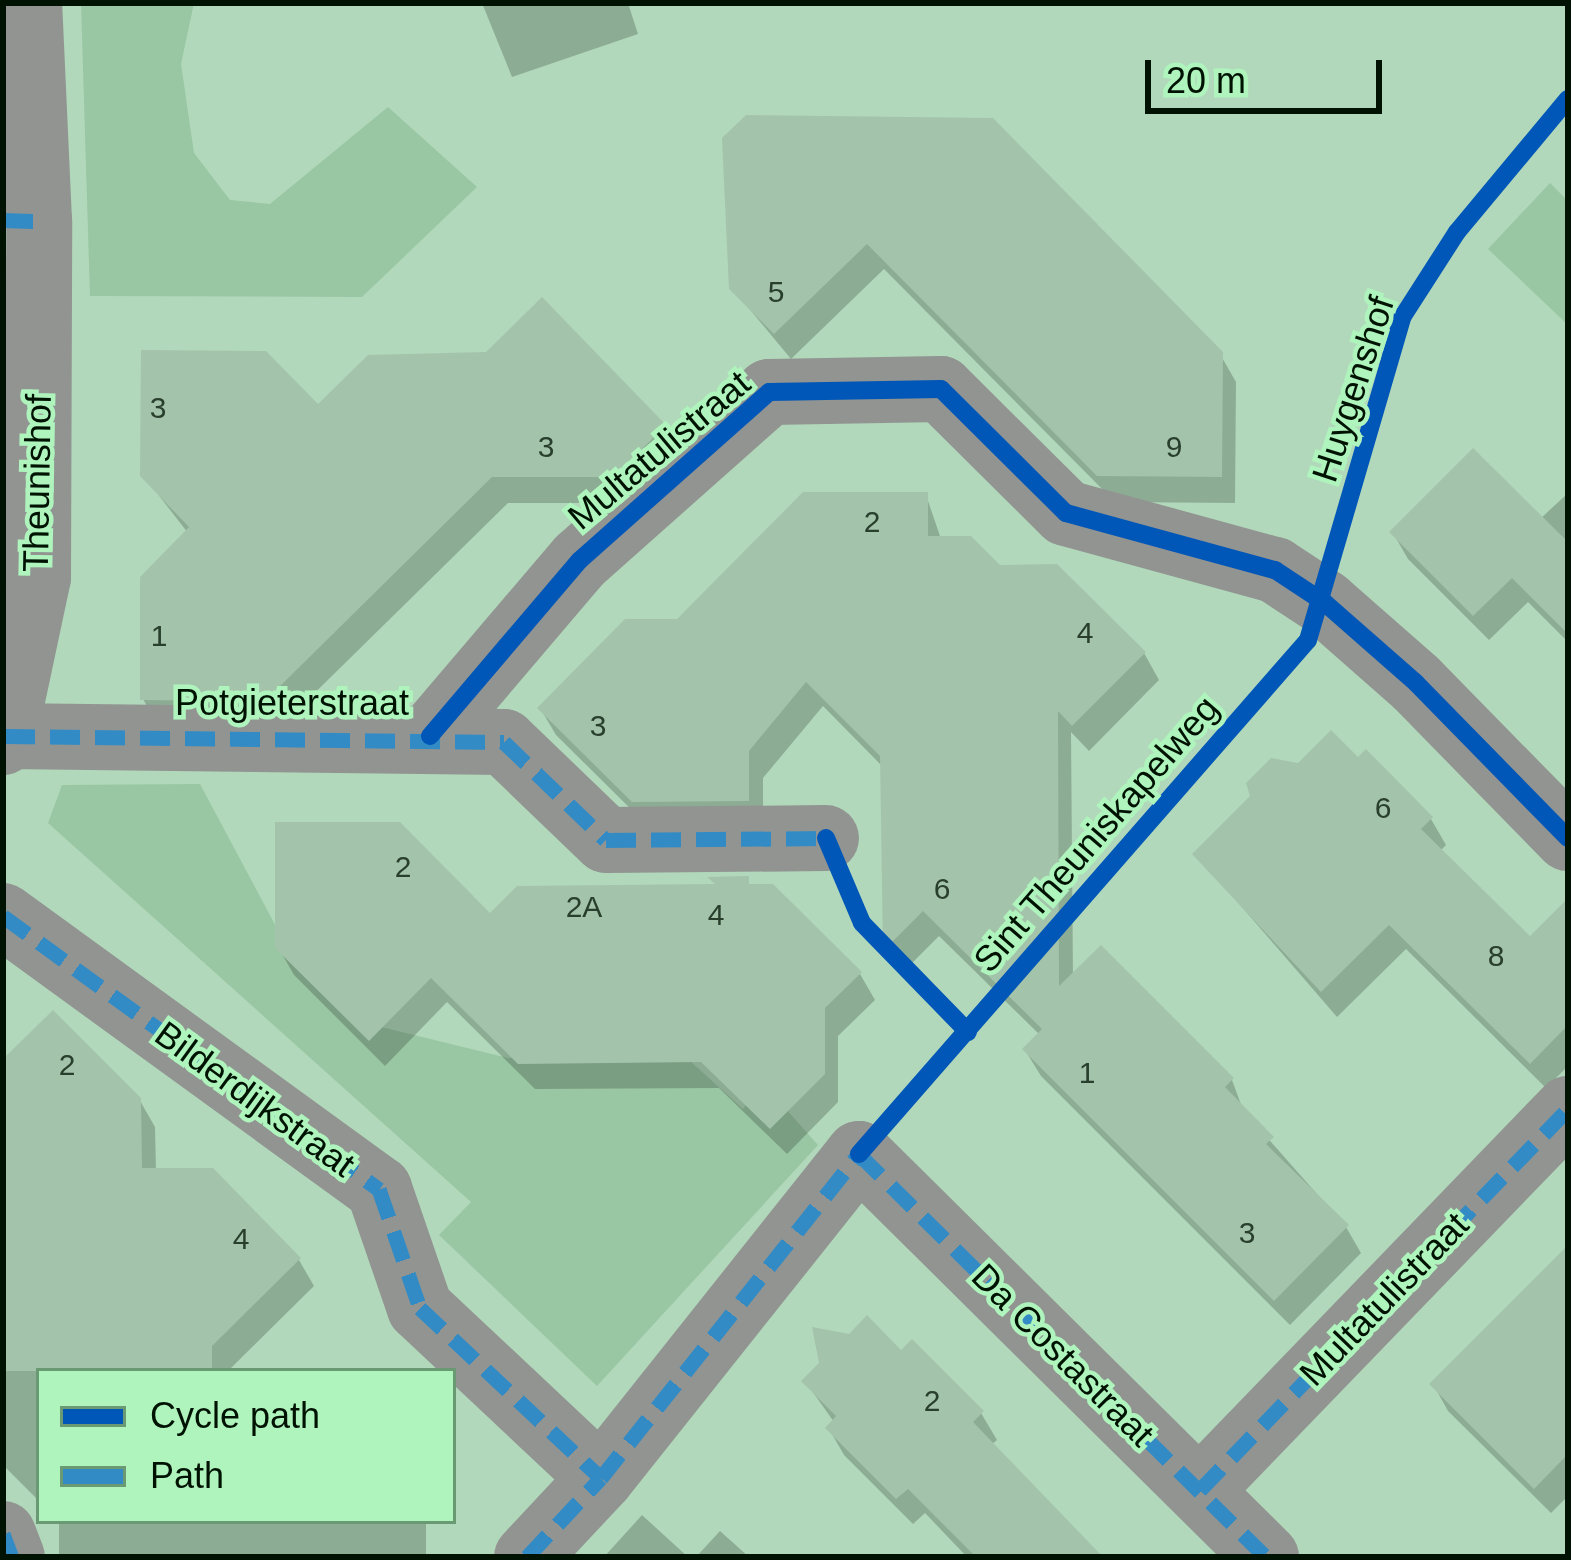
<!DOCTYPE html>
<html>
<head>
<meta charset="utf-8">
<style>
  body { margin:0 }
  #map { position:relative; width:1571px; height:1560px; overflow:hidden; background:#b1d8ba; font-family:Arial,sans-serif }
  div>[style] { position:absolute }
  .green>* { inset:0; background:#99c6a3 }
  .shadow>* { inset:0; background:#0003; transform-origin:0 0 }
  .building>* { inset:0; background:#a4c3ab }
  .minor>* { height:66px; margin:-33px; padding:0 33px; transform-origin:33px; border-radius:33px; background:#919491 }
  .quiet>* { height:15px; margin-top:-7.5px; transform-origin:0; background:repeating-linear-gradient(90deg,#328bc5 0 30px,transparent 0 45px) }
  .cycleway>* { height:18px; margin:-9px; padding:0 9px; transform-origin:9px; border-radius:9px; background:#0057b8 }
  span { translate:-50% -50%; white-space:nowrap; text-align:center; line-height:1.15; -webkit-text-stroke:9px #aff4bd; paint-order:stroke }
  .number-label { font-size:30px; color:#293f2d }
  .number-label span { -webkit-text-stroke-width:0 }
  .street-label { font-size:36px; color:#001303 }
  .frame { position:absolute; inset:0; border:6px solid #001303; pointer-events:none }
  .legend { position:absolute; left:36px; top:1368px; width:420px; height:156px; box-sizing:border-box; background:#aff4bd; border:3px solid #699a73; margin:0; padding:15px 21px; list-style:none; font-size:36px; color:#001303 }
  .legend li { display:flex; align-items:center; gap:24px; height:60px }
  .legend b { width:60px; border:3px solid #699a73 }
  .scale { position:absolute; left:1145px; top:60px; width:237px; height:54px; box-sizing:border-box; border:6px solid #001303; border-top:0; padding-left:15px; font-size:36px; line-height:42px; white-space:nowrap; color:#001303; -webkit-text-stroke:9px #aff4bd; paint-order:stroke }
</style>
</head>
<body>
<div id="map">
  <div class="green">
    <div style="clip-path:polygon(81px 3px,194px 3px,181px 64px,194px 153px,230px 200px,270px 204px,388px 107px,477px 187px,362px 297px,90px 296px)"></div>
    <div style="clip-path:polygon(1550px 183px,1568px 201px,1568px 325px,1488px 249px)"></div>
    <div style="clip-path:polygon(200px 784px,289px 951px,369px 1024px,508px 1058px,689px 1060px,743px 1109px,762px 1082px,818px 1145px,597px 1386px,439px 1235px,471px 1202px,48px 823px,62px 785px)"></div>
  </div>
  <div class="shadow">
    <div style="clip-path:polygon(482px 3px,628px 3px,638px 34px,512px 77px)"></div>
    <div style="clip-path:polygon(725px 140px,1220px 354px,1236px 382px,1235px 503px,1115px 502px,884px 269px,791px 359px,732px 288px)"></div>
    <div style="clip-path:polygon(318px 408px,664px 426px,679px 453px,629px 503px,508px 503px,280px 727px,158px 726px,143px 699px,188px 533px,143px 475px)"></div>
    <div style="clip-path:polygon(1568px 493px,1568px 642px,1528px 602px,1489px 640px,1408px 559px,1393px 533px,1540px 519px)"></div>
    <div style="clip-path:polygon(926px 495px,941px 539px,1144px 653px,1159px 680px,1089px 751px,1071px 732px,1073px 977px,1232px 1080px,1243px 1110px,1346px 1227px,1361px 1253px,1290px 1325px,1041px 1076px,1025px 1050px,1040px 1035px,939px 936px,900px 975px,886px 950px,883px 767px,823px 706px,763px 778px,763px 827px,650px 828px,556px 735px,540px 708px,679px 622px)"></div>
    <div style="clip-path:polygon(1431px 819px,1446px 845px,1439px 852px,1530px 941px,1568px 954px,1568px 1066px,1546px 1088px,1406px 949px,1337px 1017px,1196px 854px)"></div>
    <div style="clip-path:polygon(713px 880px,860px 974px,875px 1000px,838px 1036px,838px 1102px,787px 1154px,719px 1088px,535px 1089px,447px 1002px,385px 1066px,294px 975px,278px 947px,717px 887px)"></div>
    <div style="clip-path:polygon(3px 1064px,139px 1099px,155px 1127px,156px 1171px,299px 1260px,314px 1286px,228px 1371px,39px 1371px,39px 1501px,3px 1465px)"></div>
    <div style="clip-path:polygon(1568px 1250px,1568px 1496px,1551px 1513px,1448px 1411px,1433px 1384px)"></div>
    <div style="clip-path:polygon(901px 1354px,981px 1413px,997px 1440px,991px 1445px,1099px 1557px,967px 1557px,925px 1513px,913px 1524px,844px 1455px,829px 1429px,834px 1422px,805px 1381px)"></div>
    <div style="clip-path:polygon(642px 1515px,688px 1557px,604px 1557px)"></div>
    <div style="left:59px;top:1521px;width:367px;height:50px"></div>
    <div style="clip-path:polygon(720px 1531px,749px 1557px,696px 1557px)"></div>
  </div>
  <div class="building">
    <div style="clip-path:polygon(746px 115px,993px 118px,1223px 352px,1222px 477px,1097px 476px,867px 244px,774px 334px,729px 289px,722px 138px)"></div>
    <div style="clip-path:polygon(542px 297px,666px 425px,614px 477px,492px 477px,265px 701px,140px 700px,140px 577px,189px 527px,140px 476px,141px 350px,266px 351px,318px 404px,368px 355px,486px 352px)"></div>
    <div style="clip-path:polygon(1473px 448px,1568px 542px,1568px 634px,1512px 578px,1473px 616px,1389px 532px)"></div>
    <div style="clip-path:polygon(803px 492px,928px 492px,928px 536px,971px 536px,1000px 565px,1057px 564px,1146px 652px,1072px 726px,1058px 711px,1059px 986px,1101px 945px,1234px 1078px,1225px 1087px,1274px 1137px,1266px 1144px,1349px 1225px,1274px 1301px,1022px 1049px,1042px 1029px,923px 911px,883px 951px,880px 756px,806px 682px,749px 751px,749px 801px,632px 802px,537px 708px,625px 619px,677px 619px)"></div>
    <div style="clip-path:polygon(1331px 730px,1358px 757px,1366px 749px,1433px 817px,1421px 829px,1530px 936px,1568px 898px,1568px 1025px,1530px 1064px,1389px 925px,1321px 992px,1192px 854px,1250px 796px,1246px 783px,1271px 758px,1298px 763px)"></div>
    <div style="clip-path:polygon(275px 822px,400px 822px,490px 913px,517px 886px,715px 884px,707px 877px,749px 876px,749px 884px,773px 884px,862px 972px,825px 1008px,825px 1074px,770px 1129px,701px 1062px,518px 1064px,431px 978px,369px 1041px,275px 948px)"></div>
    <div style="clip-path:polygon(53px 1010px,141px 1098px,142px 1168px,213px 1168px,301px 1258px,212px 1346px,212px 1371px,3px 1371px,3px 1059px)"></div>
    <div style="clip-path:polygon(1568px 1245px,1568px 1454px,1534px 1489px,1429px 1384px)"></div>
    <div style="clip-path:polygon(867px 1315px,901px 1350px,912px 1339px,984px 1411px,973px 1422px,1103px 1557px,976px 1557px,908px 1489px,896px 1499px,825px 1428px,836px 1416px,801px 1381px,819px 1363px,812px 1327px,849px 1334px)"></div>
  </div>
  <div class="minor">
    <div style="left:5px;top:736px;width:499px;rotate:0.7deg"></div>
    <div style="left:504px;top:742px;width:141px;rotate:43.9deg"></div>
    <div style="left:606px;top:840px;width:220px;rotate:-0.5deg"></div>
    <div style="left:430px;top:736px;width:231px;rotate:-49.6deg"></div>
    <div style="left:580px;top:560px;width:253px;rotate:-41.6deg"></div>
    <div style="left:769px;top:392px;width:172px;rotate:-1deg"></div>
    <div style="left:941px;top:389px;width:176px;rotate:44.8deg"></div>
    <div style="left:1066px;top:513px;width:217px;rotate:15.3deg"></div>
    <div style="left:1275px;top:570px;width:60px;rotate:33.4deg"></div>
    <div style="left:1325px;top:603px;width:121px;rotate:41.3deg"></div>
    <div style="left:1416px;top:683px;width:217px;rotate:45.6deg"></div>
    <div style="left:3px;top:742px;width:168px;rotate:-78deg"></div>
    <div style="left:38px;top:578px;width:357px;rotate:-89.8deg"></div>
    <div style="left:39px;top:221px;width:218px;rotate:-92.6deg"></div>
    <div style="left:3px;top:916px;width:465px;rotate:36deg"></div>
    <div style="left:379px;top:1189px;width:126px;rotate:71deg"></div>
    <div style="left:420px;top:1308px;width:248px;rotate:43.2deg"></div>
    <div style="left:1200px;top:1490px;width:530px;rotate:-45.99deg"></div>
    <div style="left:3px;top:1534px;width:25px;rotate:69deg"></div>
    <div style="left:527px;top:1557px;width:108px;rotate:-46.9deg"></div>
    <div style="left:601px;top:1478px;width:414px;rotate:-51.5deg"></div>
    <div style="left:859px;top:1154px;width:573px;rotate:44.72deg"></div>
  </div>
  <div class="quiet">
    <div style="left:3px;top:220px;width:36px;rotate:2deg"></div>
    <div style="left:5px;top:736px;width:499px;rotate:0.7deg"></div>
    <div style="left:504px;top:742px;width:141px;rotate:43.9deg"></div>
    <div style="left:606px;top:840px;width:220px;rotate:-0.5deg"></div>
    <div style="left:3px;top:916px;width:465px;rotate:36deg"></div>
    <div style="left:379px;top:1189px;width:126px;rotate:71deg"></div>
    <div style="left:420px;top:1308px;width:248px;rotate:43.2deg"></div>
    <div style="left:1200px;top:1490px;width:530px;rotate:-45.99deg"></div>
    <div style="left:3px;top:1534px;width:25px;rotate:69deg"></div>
    <div style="left:527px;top:1557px;width:108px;rotate:-46.9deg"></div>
    <div style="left:601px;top:1478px;width:414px;rotate:-51.5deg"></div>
    <div style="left:859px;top:1154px;width:573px;rotate:44.72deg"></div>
  </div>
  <div class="cycleway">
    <div style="left:430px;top:736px;width:231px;rotate:-49.6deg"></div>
    <div style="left:580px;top:560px;width:253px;rotate:-41.6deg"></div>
    <div style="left:769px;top:392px;width:172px;rotate:-1deg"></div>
    <div style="left:941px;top:389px;width:176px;rotate:44.8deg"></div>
    <div style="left:1066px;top:513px;width:217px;rotate:15.3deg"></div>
    <div style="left:1275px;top:570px;width:60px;rotate:33.4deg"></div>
    <div style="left:1325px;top:603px;width:121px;rotate:41.3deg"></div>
    <div style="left:1416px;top:683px;width:217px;rotate:45.6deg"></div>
    <div style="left:826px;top:838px;width:92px;rotate:67deg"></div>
    <div style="left:862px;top:923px;width:152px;rotate:45.8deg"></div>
    <div style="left:859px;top:1154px;width:682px;rotate:-48.86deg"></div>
    <div style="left:1308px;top:640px;width:338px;rotate:-73.7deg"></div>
    <div style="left:1403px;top:316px;width:100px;rotate:-57.3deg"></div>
    <div style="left:1457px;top:232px;width:173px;rotate:-50.2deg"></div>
  </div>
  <div class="number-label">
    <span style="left:776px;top:292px">5</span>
    <span style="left:158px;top:408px">3</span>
    <span style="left:546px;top:447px">3</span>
    <span style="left:1174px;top:447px">9</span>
    <span style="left:872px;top:522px">2</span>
    <span style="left:1085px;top:633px">4</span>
    <span style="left:159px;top:636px">1</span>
    <span style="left:598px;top:726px">3</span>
    <span style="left:1383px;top:808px">6</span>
    <span style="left:403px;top:867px">2</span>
    <span style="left:942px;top:889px">6</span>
    <span style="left:584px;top:907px">2A</span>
    <span style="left:716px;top:915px">4</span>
    <span style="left:1496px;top:956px">8</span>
    <span style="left:67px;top:1065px">2</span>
    <span style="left:1087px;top:1073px">1</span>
    <span style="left:1247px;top:1233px">3</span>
    <span style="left:241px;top:1239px">4</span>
    <span style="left:932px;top:1401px">2</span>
  </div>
  <div class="street-label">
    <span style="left:1353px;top:389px;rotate:-72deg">Huygenshof</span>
    <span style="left:659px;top:450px;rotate:-40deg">Multatulistraat</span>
    <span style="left:37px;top:483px;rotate:-89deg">Theunishof</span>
    <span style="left:292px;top:703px">Potgieterstraat</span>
    <span style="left:1096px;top:834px;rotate:-49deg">Sint Theuniskapelweg</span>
    <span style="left:255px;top:1099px;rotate:36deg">Bilderdijkstraat</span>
    <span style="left:1384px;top:1299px;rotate:-46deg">Multatulistraat</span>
    <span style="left:1063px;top:1355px;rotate:45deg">Da Costastraat</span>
  </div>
  <div class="frame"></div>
  <ul class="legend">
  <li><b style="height:15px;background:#0057b8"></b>Cycle path</li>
  <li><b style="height:15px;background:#328bc5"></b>Path</li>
  </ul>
  <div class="scale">20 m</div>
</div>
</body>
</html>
